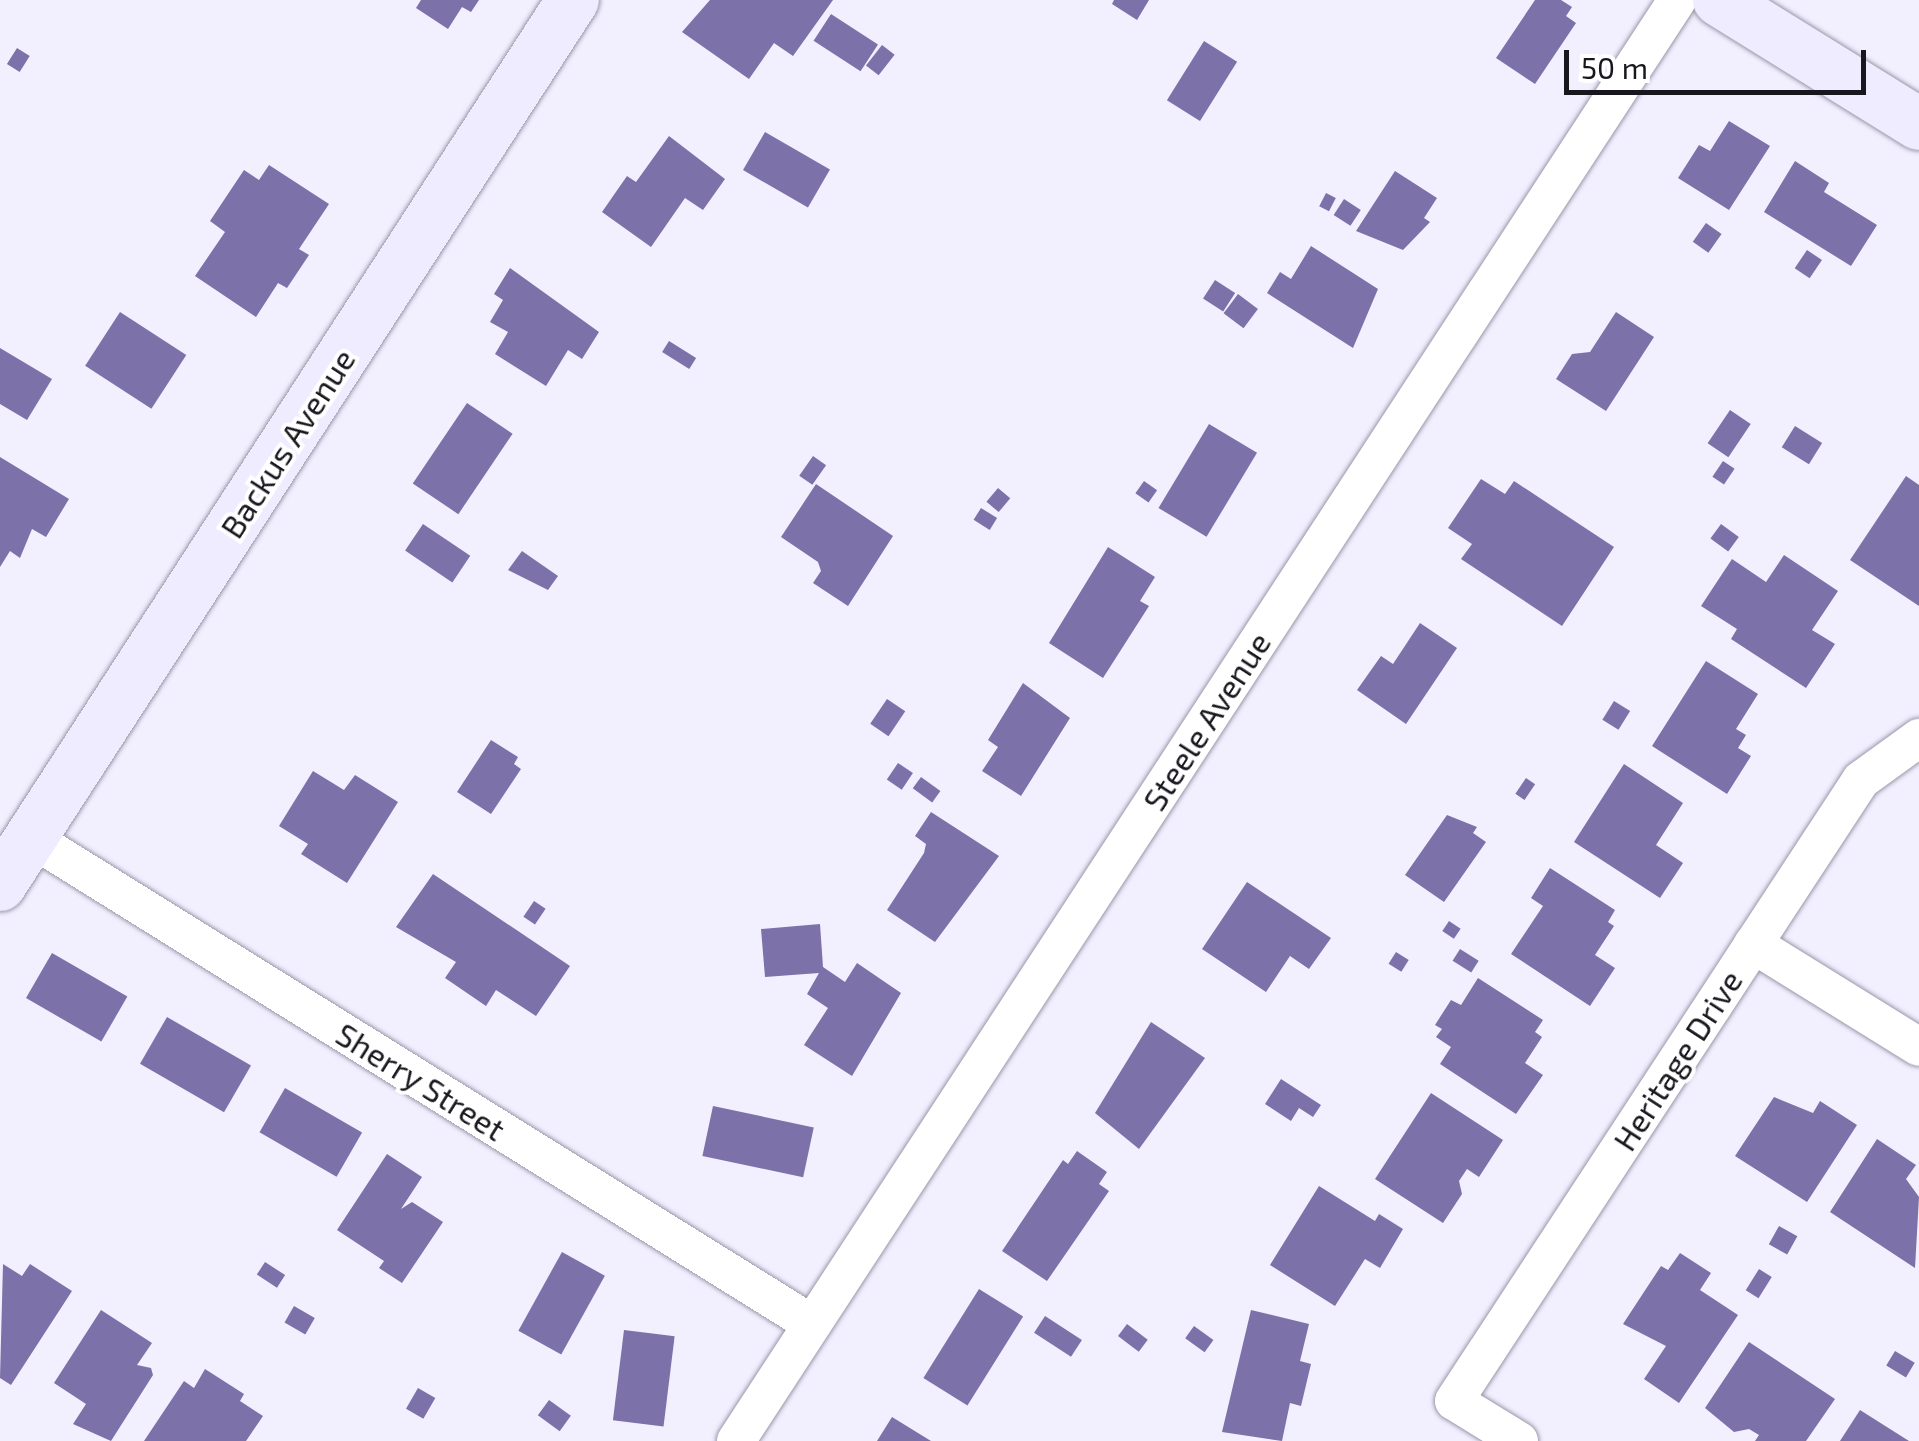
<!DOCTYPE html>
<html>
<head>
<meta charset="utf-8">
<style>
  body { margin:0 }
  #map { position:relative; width:1919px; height:1441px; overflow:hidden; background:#f2efff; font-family:"Exo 2",sans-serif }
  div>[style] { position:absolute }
  .building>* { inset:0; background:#7d71a9; transform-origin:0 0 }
  .roads { filter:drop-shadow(0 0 2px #9a97a9) drop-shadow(0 0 2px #9a97a9) }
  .street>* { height:38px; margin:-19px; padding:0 19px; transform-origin:19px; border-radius:19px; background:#fff }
  .secondary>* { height:52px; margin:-26px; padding:0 26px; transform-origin:26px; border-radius:26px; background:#f0ecff }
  span { translate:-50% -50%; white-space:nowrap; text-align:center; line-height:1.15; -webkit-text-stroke:8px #fff; paint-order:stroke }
  .street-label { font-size:32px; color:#18171e }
  .scale { position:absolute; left:1564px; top:50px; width:302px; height:45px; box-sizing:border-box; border:5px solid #18171e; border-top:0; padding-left:12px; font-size:30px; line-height:35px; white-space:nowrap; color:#18171e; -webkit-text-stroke:8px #fff; paint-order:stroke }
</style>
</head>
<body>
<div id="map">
  <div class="building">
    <div style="clip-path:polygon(421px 0,479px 0,471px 12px,462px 7px,448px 29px,416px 8px)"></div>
    <div style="clip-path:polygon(710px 0,833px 0,793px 56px,774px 43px,749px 79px,682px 32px)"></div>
    <div style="clip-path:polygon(1114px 0,1149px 0,1137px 20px,1112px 4px)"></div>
    <div style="clip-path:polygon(1535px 0,1561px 0,1572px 7px,1566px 16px,1576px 23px,1535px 84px,1496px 58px)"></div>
    <div style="left:831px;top:14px;width:56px;height:32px;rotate:33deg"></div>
    <div style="left:1204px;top:41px;width:39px;height:70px;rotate:32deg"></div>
    <div style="left:882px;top:45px;width:16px;height:26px;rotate:38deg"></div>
    <div style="left:17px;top:48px;width:15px;height:19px;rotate:32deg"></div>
    <div style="clip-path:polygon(1729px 121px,1770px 146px,1729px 210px,1678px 178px,1699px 145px,1710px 151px)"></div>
    <div style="left:765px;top:132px;width:75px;height:44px;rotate:30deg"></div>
    <div style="clip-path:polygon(669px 136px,725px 179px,703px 210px,685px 198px,651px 247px,602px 212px,627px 176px,636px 182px)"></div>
    <div style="clip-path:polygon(1795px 161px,1829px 183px,1824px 192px,1877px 225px,1851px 266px,1764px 212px)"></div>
    <div style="clip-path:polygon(269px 165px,329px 204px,299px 249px,309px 255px,287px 288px,278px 283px,256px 317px,195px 276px,225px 232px,210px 221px,244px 170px,259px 180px)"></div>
    <div style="clip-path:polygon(1395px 171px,1437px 198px,1424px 218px,1430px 222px,1403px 250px,1356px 231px)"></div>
    <div style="left:1326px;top:193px;width:11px;height:15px;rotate:27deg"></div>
    <div style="left:1344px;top:199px;width:20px;height:19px;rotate:33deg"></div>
    <div style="left:1706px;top:223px;width:19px;height:23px;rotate:35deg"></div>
    <div style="clip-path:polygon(1311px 246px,1378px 289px,1353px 348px,1267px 293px,1280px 272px,1291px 279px)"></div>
    <div style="left:1807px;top:250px;width:18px;height:22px;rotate:34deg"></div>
    <div style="clip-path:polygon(510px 268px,599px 332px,582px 359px,568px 350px,546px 386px,495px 354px,508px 332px,490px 322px,503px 300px,494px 294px)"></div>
    <div style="left:1215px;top:280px;width:24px;height:22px;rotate:33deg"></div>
    <div style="left:1238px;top:294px;width:25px;height:24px;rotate:37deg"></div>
    <div style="left:120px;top:312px;width:79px;height:64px;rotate:33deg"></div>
    <div style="clip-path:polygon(1616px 312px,1654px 337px,1606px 411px,1556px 379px,1572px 354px,1590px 352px)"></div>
    <div style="left:669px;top:341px;width:32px;height:13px;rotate:32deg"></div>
    <div style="clip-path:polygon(0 348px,52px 379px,27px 420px,0 404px)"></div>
    <div style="left:467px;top:403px;width:55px;height:97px;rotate:34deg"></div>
    <div style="left:1730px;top:410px;width:25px;height:40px;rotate:34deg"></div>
    <div style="left:1209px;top:424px;width:56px;height:98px;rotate:31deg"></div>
    <div style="left:1795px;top:426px;width:32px;height:25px;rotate:32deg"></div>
    <div style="left:813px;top:456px;width:16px;height:24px;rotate:35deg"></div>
    <div style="clip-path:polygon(0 457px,69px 499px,46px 537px,32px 529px,20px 558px,10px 551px,0 567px)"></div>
    <div style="left:1723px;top:461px;width:14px;height:19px;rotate:34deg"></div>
    <div style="clip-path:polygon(1906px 476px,1919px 485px,1919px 606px,1850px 560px)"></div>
    <div style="clip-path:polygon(1481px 479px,1505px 494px,1514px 481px,1614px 547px,1562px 626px,1461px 559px,1472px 544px,1448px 528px)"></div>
    <div style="left:1144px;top:481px;width:16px;height:15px;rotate:35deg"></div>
    <div style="clip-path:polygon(816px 484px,893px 536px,848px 606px,813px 583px,821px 571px,818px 562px,781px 537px)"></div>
    <div style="left:998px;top:488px;width:16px;height:18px;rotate:40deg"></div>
    <div style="left:981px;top:508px;width:19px;height:14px;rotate:32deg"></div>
    <div style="left:423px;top:524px;width:57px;height:32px;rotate:34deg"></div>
    <div style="left:1721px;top:524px;width:22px;height:18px;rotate:36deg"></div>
    <div style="clip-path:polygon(1108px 547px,1155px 577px,1140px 601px,1149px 606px,1103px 678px,1049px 643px)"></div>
    <div style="clip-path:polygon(522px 551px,558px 576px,548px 590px,508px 570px)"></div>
    <div style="clip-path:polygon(1784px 555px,1838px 591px,1812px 630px,1835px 644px,1806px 688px,1731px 639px,1737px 629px,1701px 606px,1732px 559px,1766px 582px)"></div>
    <div style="clip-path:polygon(1420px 623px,1457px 648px,1406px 724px,1357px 690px,1381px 656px,1393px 664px)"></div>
    <div style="clip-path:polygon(1706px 661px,1758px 694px,1736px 729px,1746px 735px,1738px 748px,1751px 756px,1727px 794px,1652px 746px)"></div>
    <div style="clip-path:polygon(1023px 683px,1070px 718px,1021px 796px,982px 771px,998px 747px,988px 740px)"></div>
    <div style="left:887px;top:699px;width:22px;height:30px;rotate:34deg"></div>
    <div style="left:1614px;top:701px;width:19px;height:22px;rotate:32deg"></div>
    <div style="clip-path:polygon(491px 740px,518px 757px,514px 764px,521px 769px,491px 814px,457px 792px)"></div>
    <div style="left:898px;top:763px;width:18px;height:20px;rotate:34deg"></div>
    <div style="clip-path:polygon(1624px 764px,1683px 803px,1656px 845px,1683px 863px,1660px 898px,1574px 842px)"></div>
    <div style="clip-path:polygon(313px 771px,344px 790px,355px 775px,398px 802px,347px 883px,301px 854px,308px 844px,279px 826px)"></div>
    <div style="left:921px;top:777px;width:24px;height:14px;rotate:36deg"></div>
    <div style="left:1526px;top:778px;width:11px;height:19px;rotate:34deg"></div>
    <div style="clip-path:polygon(931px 812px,999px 856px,935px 942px,887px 910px,924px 853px,926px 844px,915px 836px)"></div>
    <div style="clip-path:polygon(1447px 815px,1477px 827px,1473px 833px,1486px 842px,1444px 902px,1405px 875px)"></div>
    <div style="clip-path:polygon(1550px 868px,1615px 910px,1608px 922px,1614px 926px,1595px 955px,1615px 968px,1590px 1006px,1511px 954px,1543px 906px,1531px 898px)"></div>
    <div style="clip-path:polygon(433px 874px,570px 966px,536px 1016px,496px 990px,486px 1006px,445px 978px,456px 962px,396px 927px)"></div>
    <div style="clip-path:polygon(1247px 882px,1331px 938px,1309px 969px,1290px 956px,1266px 992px,1202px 949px)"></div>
    <div style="left:534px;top:901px;width:14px;height:19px;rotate:34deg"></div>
    <div style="left:1449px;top:921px;width:14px;height:12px;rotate:34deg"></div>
    <div style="clip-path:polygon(820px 924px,823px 967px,845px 982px,857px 963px,901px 993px,852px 1076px,804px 1045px,828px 1008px,807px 994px,819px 973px,765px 977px,761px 929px)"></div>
    <div style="left:1460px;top:949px;width:22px;height:14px;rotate:32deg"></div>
    <div style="left:1396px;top:952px;width:15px;height:14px;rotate:32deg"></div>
    <div style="left:52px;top:953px;width:87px;height:52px;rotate:30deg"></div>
    <div style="clip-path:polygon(1478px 978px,1543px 1020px,1535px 1032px,1542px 1037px,1525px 1063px,1543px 1075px,1516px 1114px,1440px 1064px,1451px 1047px,1436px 1037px,1442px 1029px,1435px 1025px,1451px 1000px,1461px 1005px)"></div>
    <div style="left:167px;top:1017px;width:97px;height:54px;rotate:30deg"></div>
    <div style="clip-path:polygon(1151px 1022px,1205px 1058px,1139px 1149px,1095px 1113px)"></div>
    <div style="clip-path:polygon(1281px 1079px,1321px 1105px,1313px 1117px,1299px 1108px,1291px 1121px,1265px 1104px)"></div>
    <div style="left:285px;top:1088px;width:89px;height:51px;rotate:30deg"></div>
    <div style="clip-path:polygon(1431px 1093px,1503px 1140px,1479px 1177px,1467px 1169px,1459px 1181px,1462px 1194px,1443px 1223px,1375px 1179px)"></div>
    <div style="clip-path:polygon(1774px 1097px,1813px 1113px,1820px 1101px,1857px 1125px,1807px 1202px,1735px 1156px)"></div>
    <div style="left:713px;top:1106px;width:103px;height:51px;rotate:12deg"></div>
    <div style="clip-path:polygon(1877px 1139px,1916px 1165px,1906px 1179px,1919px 1197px,1915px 1268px,1830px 1212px)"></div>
    <div style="clip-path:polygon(1077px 1151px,1107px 1172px,1099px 1184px,1109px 1191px,1047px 1281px,1002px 1251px,1063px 1160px,1068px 1164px)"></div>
    <div style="clip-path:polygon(387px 1154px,422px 1177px,401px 1209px,412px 1202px,443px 1222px,402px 1283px,379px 1268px,384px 1261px,337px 1230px)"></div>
    <div style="clip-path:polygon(1319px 1186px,1375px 1221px,1379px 1214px,1403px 1229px,1380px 1268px,1365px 1259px,1335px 1306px,1270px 1265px)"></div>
    <div style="left:1779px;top:1226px;width:21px;height:21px;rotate:29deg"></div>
    <div style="left:562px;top:1252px;width:49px;height:90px;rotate:29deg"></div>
    <div style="clip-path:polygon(1680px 1253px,1711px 1273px,1700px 1290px,1738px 1315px,1679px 1403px,1644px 1379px,1666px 1346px,1623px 1324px,1661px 1266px,1668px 1270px)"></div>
    <div style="left:265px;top:1262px;width:24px;height:15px;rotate:33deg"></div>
    <div style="clip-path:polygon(3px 1264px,22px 1276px,30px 1264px,72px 1291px,11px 1385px,0 1378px)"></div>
    <div style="left:1759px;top:1269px;width:15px;height:25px;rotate:32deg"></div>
    <div style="left:979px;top:1289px;width:52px;height:105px;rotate:32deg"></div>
    <div style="left:294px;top:1306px;width:24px;height:19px;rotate:30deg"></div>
    <div style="clip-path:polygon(101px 1310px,152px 1343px,137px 1365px,151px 1368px,153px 1375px,111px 1441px,73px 1424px,86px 1404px,54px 1383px)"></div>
    <div style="clip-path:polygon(1251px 1310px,1309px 1324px,1300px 1361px,1311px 1364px,1301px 1406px,1290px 1403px,1282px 1441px,1222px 1432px)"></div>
    <div style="left:1045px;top:1316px;width:44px;height:20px;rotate:33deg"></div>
    <div style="left:1127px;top:1324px;width:26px;height:15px;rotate:37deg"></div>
    <div style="left:1194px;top:1326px;width:24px;height:15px;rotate:36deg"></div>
    <div style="left:624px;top:1330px;width:51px;height:91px;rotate:7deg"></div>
    <div style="clip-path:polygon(1749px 1342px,1835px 1399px,1806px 1441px,1755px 1441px,1759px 1435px,1749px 1429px,1734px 1432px,1705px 1408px)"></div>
    <div style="left:1895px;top:1351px;width:23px;height:17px;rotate:31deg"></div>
    <div style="clip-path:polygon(205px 1369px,244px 1394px,240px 1401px,263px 1416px,246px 1441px,144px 1441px,184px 1381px,194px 1388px)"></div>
    <div style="left:418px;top:1388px;width:20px;height:24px;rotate:30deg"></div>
    <div style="left:549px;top:1400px;width:27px;height:19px;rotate:36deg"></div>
    <div style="clip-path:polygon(1860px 1410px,1909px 1441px,1840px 1441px)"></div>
    <div style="clip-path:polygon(892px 1417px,931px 1441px,877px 1441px)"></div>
  </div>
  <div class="roads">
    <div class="street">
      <div style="left:31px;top:838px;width:920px;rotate:31.89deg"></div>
      <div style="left:1753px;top:944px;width:195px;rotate:31.8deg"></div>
      <div style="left:736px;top:1441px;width:1721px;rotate:-56.85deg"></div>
      <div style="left:1519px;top:1441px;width:76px;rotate:-148.4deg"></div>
      <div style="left:1454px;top:1401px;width:742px;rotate:-56.76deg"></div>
      <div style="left:1861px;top:780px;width:72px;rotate:-35.9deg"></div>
    </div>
    <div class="secondary">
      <div style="left:1719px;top:0;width:235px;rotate:31.8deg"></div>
      <div style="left:0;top:885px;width:1054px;rotate:-57.08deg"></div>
    </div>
  </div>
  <div class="street-label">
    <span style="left:287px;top:443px;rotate:-57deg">Backus Avenue</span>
    <span style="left:1206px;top:721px;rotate:-57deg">Steele Avenue</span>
    <span style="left:1677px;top:1060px;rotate:-57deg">Heritage Drive</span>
    <span style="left:421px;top:1081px;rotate:32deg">Sherry Street</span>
  </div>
  <div class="scale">50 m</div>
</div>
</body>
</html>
